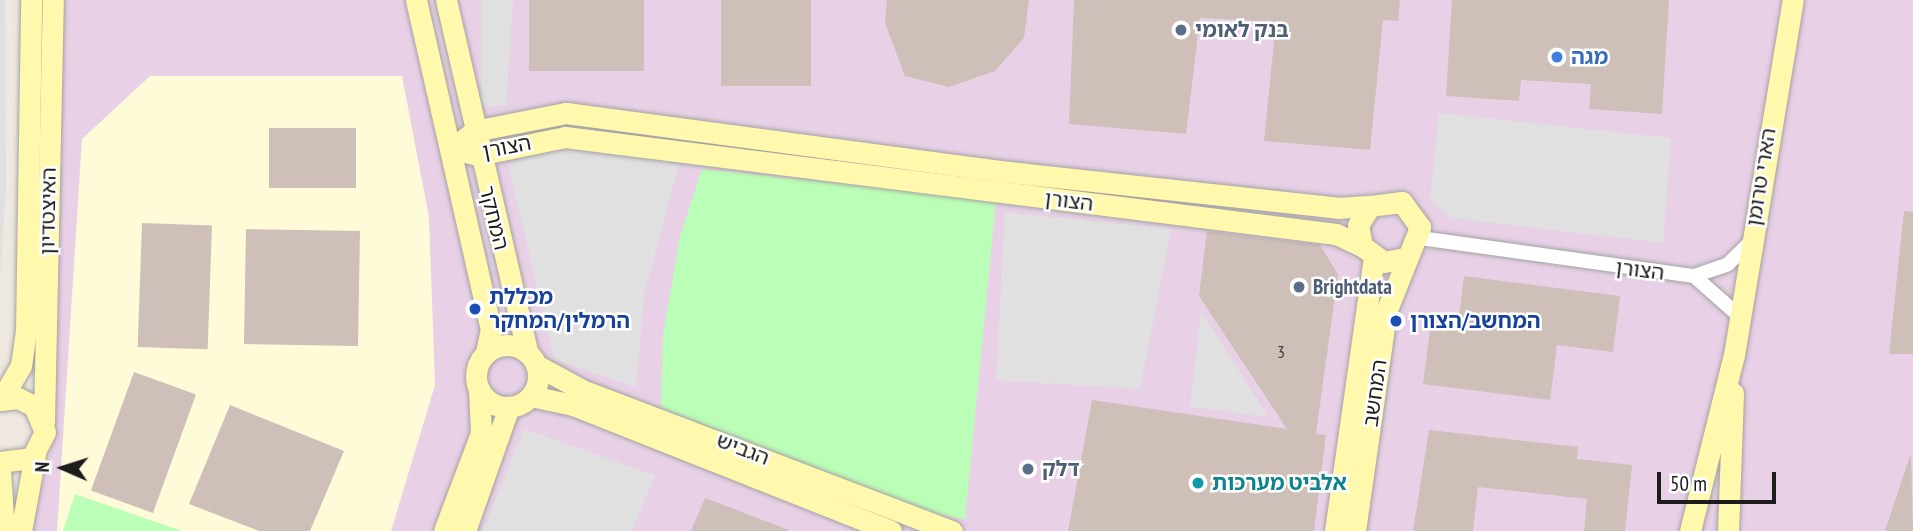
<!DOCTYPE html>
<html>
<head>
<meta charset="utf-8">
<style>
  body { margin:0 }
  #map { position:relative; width:1913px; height:531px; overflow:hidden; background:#eee8e0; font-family:"PT Sans Narrow","Noto Sans Hebrew",sans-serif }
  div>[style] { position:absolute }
  .industrial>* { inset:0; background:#e8d1e7 }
  .education>* { inset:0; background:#fffad8 }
  .park>* { inset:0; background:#bbfeb7 }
  .parking>* { inset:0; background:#e0e0e0 }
  .building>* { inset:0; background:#cebfb9; transform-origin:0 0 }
  .roads { filter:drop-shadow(0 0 2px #a3a3a3) drop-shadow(0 0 2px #a3a3a3) }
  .street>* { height:14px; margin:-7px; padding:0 7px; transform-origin:7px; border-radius:7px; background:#fff }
  .secondary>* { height:21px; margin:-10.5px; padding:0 10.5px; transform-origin:10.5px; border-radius:10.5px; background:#fff8ad }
  .secondary>.ring { margin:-10.5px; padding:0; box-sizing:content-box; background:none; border:21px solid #fff8ad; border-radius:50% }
  .dots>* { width:19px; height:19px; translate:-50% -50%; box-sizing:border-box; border:4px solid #fff; border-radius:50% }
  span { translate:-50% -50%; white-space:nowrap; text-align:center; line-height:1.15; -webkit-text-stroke:5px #fff; paint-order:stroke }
  .number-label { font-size:18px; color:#484543 }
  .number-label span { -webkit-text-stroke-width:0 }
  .service-label { font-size:21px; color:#4e5e75; font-weight:700 }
  .left { translate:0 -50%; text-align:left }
  .shop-label { font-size:21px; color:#366cbe; font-weight:700 }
  .street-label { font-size:21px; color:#1c1c1c }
  .transit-label { font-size:21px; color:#164399; font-weight:700 }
  .culture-label { font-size:21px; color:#0d838f; font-weight:700 }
  .north { position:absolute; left:28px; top:433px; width:70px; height:70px; -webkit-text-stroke:5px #fff; paint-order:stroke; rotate:273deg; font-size:19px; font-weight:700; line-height:28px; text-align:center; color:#1c1c1c }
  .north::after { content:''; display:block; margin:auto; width:24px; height:32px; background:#1c1c1c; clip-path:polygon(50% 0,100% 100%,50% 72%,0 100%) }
  .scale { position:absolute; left:1657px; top:472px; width:119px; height:32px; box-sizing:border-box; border:4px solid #1c1c1c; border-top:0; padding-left:9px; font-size:21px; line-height:24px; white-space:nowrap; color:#1c1c1c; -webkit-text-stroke:5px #fff; paint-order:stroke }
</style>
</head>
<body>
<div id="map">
  <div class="industrial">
    <div style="clip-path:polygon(59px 0,1913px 0,1913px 531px,31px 531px,54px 435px)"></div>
  </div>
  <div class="education">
    <div style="clip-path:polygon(150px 76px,402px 76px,429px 217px,435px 385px,391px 531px,57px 531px,82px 139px)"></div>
  </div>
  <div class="park">
    <div style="clip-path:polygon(702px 169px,996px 200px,965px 519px,935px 514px,661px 408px,663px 335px,680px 236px)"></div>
    <div style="clip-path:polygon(75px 494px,182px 531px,63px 531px)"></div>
  </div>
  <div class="parking">
    <div style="clip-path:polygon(0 0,5px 0,6px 186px,0 281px)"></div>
    <div style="clip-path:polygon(481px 0,513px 0,506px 106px,481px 106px)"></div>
    <div style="clip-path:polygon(1439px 113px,1671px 138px,1663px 243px,1452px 218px,1430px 200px)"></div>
    <div style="clip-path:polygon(561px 142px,680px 160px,644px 294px,636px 387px,555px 360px,508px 166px)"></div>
    <div style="clip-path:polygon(1005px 212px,1171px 229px,1140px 389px,996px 380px)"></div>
    <div style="clip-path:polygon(1201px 311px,1268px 417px,1190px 407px)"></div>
    <div style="clip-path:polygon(524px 429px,655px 475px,632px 531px,483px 531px)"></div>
  </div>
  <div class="building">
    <div style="left:529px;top:0;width:115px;height:71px"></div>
    <div style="left:721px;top:0;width:90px;height:86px"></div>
    <div style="clip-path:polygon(887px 0,1029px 0,1024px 38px,995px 71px,949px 87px,905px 76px,885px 23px)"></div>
    <div style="clip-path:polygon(1074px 0,1400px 0,1398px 21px,1383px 20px,1370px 150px,1264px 141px,1276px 22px,1200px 18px,1186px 134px,1069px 124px)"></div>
    <div style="clip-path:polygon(1452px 0,1669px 0,1662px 114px,1589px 109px,1591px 84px,1521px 80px,1519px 101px,1446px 96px)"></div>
    <div style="left:269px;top:128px;width:87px;height:60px"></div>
    <div style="clip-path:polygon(1904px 211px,1913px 212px,1913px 354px,1889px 354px)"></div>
    <div style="left:142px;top:223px;width:70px;height:124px;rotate:2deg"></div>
    <div style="left:246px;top:229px;width:114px;height:115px;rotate:1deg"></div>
    <div style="clip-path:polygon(1207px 231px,1320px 245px,1338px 274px,1316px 434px,1326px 435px,1314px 531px,1068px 531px,1092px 400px,1287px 429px,1199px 296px)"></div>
    <div style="clip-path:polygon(1464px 276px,1620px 296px,1613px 352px,1557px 345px,1550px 400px,1423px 384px,1431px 321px,1458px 324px)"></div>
    <div style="left:134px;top:372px;width:66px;height:126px;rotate:20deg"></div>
    <div style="clip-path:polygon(230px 405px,344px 451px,310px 531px,259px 531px,189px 504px)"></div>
    <div style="clip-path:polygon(1429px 430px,1578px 447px,1577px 459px,1632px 465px,1625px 531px,1584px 531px,1587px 499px,1478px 487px,1473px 531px,1413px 531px)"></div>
    <div style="clip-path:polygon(1911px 453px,1913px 531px,1885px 531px)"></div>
    <div style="clip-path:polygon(705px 498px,789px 530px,788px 531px,691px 531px)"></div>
  </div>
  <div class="roads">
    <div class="street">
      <div style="left:1420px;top:238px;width:277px;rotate:7.9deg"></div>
      <div style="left:1694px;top:276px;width:36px;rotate:-19deg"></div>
      <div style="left:1728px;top:264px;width:30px;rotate:-44deg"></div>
      <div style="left:1694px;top:276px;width:60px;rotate:41.6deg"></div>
    </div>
    <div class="secondary">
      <div style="left:416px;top:0;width:337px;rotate:77.2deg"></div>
      <div style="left:491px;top:329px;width:25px;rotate:102deg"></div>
      <div style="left:446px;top:0;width:361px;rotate:77deg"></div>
      <div style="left:452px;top:149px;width:28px;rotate:-39deg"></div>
      <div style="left:474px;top:131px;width:94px;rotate:-11.1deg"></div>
      <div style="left:566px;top:113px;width:438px;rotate:7.6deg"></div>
      <div style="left:1000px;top:171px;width:340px;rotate:6.2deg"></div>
      <div style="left:1338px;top:208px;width:32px;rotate:-4deg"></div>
      <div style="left:452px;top:149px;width:27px;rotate:13deg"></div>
      <div style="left:478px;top:155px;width:89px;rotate:-11.7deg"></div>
      <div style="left:565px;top:137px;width:777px;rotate:7.17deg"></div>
      <div style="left:1336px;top:234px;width:29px;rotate:25deg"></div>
      <div class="ring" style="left:476px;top:345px;width:41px;height:41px"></div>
      <div style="left:536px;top:365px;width:52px;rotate:28.5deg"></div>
      <div style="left:582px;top:390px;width:396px;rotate:20.9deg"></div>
      <div style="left:531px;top:396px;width:43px;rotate:12.1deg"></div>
      <div style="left:573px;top:405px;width:342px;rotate:21.6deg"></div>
      <div style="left:0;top:400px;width:18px;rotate:-6deg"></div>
      <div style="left:18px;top:398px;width:18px;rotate:27deg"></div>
      <div style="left:34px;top:406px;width:28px;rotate:67deg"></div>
      <div style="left:45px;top:432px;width:29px;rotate:117deg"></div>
      <div style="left:32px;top:458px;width:32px;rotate:173deg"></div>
      <div style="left:1px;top:400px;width:39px;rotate:-60deg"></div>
      <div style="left:21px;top:366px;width:35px;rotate:-82deg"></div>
      <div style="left:26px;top:331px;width:331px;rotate:-89.1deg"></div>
      <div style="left:44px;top:422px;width:422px;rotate:-88.8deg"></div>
      <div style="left:0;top:471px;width:60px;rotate:86.2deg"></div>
      <div style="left:21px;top:531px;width:77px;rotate:-79.6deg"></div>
      <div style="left:444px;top:531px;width:105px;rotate:-69.3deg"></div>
      <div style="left:481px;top:433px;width:44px;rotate:-92.6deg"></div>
      <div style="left:465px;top:531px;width:132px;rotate:-70.5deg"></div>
      <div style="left:1335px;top:531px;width:276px;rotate:-81.9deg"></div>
      <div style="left:1355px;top:531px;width:221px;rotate:-81.9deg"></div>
      <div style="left:1386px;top:312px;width:92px;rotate:-68.2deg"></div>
      <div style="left:1420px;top:227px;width:31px;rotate:-126deg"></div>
      <div style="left:1402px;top:202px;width:32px;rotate:173deg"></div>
      <div style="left:1370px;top:206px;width:22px;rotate:122deg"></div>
      <div style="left:1358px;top:225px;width:21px;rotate:79deg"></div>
      <div style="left:1362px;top:246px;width:27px;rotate:36deg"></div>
      <div style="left:1384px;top:262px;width:21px;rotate:-11deg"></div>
      <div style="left:1690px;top:531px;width:181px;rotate:-76deg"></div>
      <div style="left:1734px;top:355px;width:360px;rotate:-80.6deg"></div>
      <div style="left:1728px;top:531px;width:138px;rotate:-87.9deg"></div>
    </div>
  </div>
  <div class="dots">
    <div style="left:1181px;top:30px;background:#5c6f8a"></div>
    <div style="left:1557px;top:57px;background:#3f7fe0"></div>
    <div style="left:1299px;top:287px;background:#5c6f8a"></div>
    <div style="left:475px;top:309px;background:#1a4fb4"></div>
    <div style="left:1396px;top:321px;background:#1a4fb4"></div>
    <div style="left:1028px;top:469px;background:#5c6f8a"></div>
    <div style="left:1198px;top:483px;background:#0f9aa8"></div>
  </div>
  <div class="number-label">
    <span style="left:1281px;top:352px">3</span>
  </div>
  <div class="service-label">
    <span class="left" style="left:1195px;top:30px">בנק לאומי</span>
    <span class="left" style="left:1313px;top:287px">Brightdata</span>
    <span class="left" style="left:1042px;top:469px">דלק</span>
  </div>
  <div class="shop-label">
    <span class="left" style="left:1571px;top:57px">מגה</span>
  </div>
  <div class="street-label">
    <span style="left:507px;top:147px;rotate:-11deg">הצורן</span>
    <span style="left:1761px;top:177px;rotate:-81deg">הארי טרומן</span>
    <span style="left:1069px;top:201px;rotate:7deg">הצורן</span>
    <span style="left:48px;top:211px;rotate:-89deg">האיצטדיון</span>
    <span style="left:494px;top:218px;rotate:76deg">המחקר</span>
    <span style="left:1640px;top:270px;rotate:7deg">הצורן</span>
    <span style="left:1375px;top:393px;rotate:-82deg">המחשב</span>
    <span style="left:743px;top:449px;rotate:21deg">הגביש</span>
  </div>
  <div class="transit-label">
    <span class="left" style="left:489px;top:309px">מכללת<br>הרמלין/המחקר</span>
    <span class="left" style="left:1410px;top:321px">המחשב/הצורן</span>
  </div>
  <div class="culture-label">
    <span class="left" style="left:1212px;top:483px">אלביט מערכות</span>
  </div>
  <div class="north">N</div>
  <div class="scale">50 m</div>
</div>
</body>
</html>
